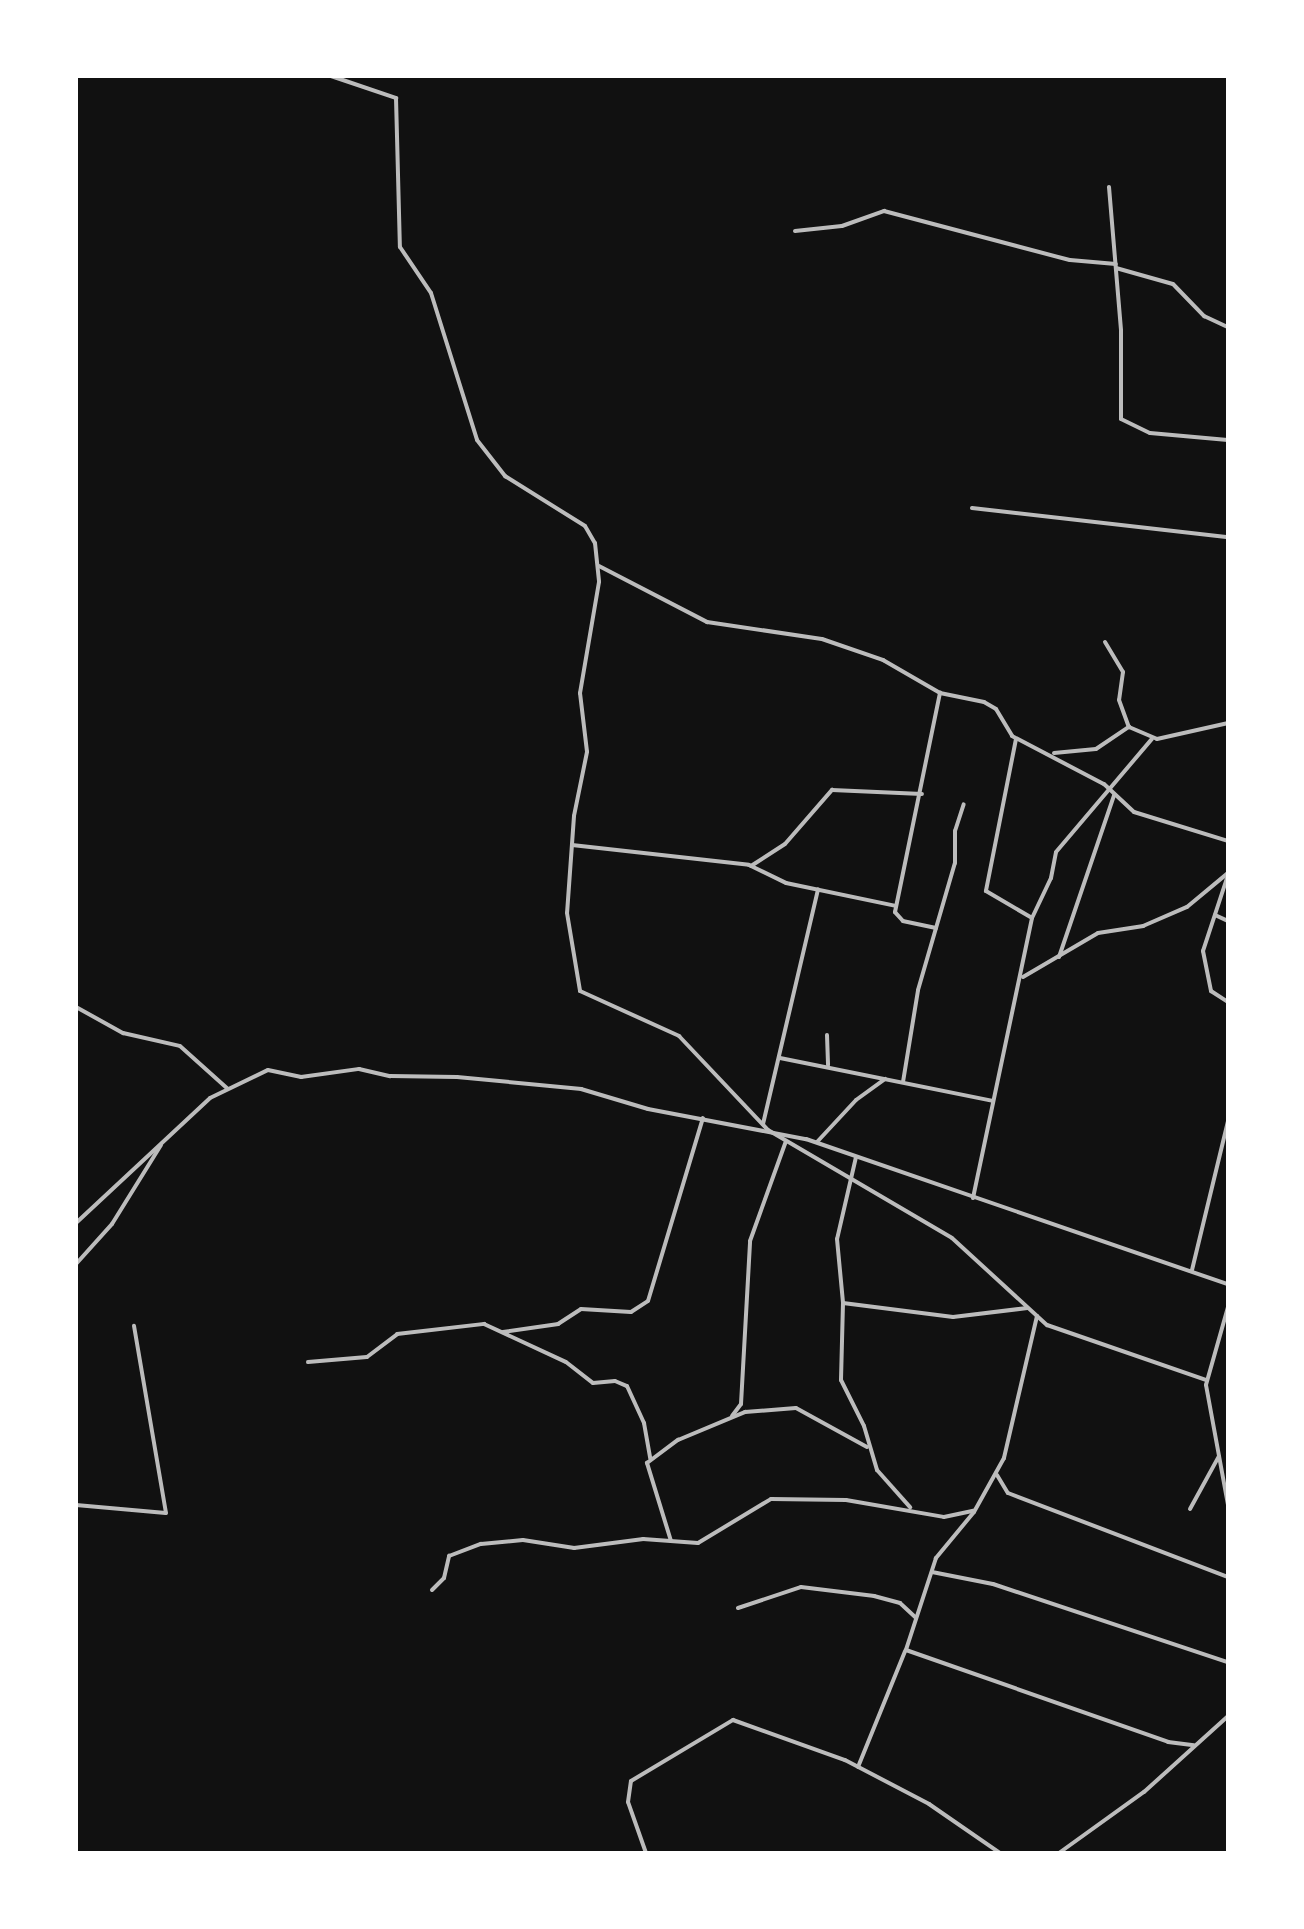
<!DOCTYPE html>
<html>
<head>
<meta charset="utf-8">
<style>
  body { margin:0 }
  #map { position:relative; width:1304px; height:1929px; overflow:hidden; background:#111; font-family:"Space Grotesk",sans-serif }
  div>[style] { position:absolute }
  .minor>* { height:4px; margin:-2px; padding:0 2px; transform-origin:2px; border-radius:2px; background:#bcbcbc }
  span { translate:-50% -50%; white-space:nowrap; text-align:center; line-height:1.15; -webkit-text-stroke:6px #fff; paint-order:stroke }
  .frame { position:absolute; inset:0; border:78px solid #fff; pointer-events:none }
</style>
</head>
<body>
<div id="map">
  <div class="minor">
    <div style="left:331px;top:76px;width:69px;rotate:18.7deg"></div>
    <div style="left:396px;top:98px;width:149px;rotate:88.5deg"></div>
    <div style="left:400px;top:247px;width:55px;rotate:56deg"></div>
    <div style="left:431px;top:293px;width:154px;rotate:72.6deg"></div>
    <div style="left:477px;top:440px;width:46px;rotate:52.1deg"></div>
    <div style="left:505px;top:476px;width:94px;rotate:32deg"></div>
    <div style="left:585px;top:526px;width:20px;rotate:60deg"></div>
    <div style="left:595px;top:543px;width:39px;rotate:84deg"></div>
    <div style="left:599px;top:582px;width:113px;rotate:99.7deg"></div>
    <div style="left:580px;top:693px;width:59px;rotate:83.2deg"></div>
    <div style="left:587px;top:752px;width:65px;rotate:101.5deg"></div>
    <div style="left:574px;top:816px;width:97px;rotate:94.1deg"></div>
    <div style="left:567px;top:913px;width:79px;rotate:80.5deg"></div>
    <div style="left:580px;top:991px;width:109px;rotate:24.4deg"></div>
    <div style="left:679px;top:1036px;width:129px;rotate:46.6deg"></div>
    <div style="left:768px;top:1130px;width:213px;rotate:30.4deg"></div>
    <div style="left:952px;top:1238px;width:129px;rotate:42.5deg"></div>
    <div style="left:1047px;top:1325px;width:168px;rotate:19.1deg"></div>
    <div style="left:1109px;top:187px;width:144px;rotate:85.2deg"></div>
    <div style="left:1121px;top:331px;width:88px;rotate:90deg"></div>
    <div style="left:1121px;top:419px;width:32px;rotate:26deg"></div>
    <div style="left:1150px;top:433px;width:78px;rotate:5.1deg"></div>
    <div style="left:795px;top:231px;width:47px;rotate:-6.1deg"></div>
    <div style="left:842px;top:226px;width:45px;rotate:-19.7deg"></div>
    <div style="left:884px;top:211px;width:192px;rotate:14.8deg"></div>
    <div style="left:1070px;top:260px;width:46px;rotate:5deg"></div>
    <div style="left:1116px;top:268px;width:59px;rotate:15.7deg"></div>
    <div style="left:1173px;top:284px;width:45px;rotate:45.9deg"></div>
    <div style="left:1204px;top:316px;width:26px;rotate:25deg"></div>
    <div style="left:972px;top:508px;width:258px;rotate:6.5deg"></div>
    <div style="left:599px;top:566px;width:122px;rotate:27.4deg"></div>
    <div style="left:707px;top:622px;width:116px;rotate:8.4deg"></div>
    <div style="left:822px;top:639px;width:65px;rotate:19deg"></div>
    <div style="left:883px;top:660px;width:66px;rotate:30.1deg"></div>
    <div style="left:940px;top:693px;width:45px;rotate:11.6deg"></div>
    <div style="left:984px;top:702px;width:14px;rotate:30deg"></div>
    <div style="left:996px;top:709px;width:31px;rotate:59deg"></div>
    <div style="left:1012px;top:736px;width:104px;rotate:27.6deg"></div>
    <div style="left:1104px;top:784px;width:41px;rotate:43deg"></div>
    <div style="left:1134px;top:812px;width:98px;rotate:17.1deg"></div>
    <div style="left:1105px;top:642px;width:35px;rotate:59deg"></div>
    <div style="left:1123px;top:672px;width:28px;rotate:98deg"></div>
    <div style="left:1119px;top:700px;width:29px;rotate:70deg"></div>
    <div style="left:1129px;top:727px;width:30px;rotate:23deg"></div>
    <div style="left:1157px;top:739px;width:73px;rotate:-12.7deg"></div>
    <div style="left:1016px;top:739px;width:155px;rotate:101.2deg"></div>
    <div style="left:986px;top:891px;width:53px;rotate:30.4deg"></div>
    <div style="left:1054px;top:753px;width:42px;rotate:-5.4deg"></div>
    <div style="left:1096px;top:749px;width:40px;rotate:-34deg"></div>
    <div style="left:572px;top:845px;width:178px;rotate:6.4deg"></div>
    <div style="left:749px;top:865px;width:41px;rotate:25.9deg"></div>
    <div style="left:786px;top:883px;width:112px;rotate:11.8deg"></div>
    <div style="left:751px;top:866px;width:40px;rotate:-32.9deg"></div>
    <div style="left:785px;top:844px;width:72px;rotate:-49deg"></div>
    <div style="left:832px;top:790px;width:90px;rotate:2.5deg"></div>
    <div style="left:1227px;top:878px;width:77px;rotate:108.2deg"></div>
    <div style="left:1203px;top:951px;width:41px;rotate:78.7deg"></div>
    <div style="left:1211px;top:991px;width:20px;rotate:33deg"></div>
    <div style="left:1215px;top:915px;width:14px;rotate:25deg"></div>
    <div style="left:936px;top:928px;width:34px;rotate:-168deg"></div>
    <div style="left:903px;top:921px;width:12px;rotate:-132deg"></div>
    <div style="left:895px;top:912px;width:224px;rotate:-78.4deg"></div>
    <div style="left:1059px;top:957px;width:171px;rotate:-71.2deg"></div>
    <div style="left:1023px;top:977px;width:87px;rotate:-30.4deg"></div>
    <div style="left:1098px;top:933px;width:46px;rotate:-8.8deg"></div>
    <div style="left:1143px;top:926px;width:48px;rotate:-23.4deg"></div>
    <div style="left:1187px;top:907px;width:53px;rotate:-39.7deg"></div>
    <div style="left:76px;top:1007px;width:54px;rotate:29deg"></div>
    <div style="left:123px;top:1033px;width:58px;rotate:12.8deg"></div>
    <div style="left:180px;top:1046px;width:64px;rotate:41.9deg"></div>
    <div style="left:827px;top:1035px;width:30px;rotate:88deg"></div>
    <div style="left:780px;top:1058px;width:217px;rotate:11.4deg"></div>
    <div style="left:903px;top:1082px;width:93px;rotate:-80.7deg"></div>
    <div style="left:918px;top:990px;width:132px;rotate:-73.8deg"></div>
    <div style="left:955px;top:863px;width:32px;rotate:-90deg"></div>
    <div style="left:955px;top:831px;width:28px;rotate:-72deg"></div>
    <div style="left:763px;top:1124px;width:241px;rotate:-76.8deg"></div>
    <div style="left:817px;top:1142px;width:57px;rotate:-47.1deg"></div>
    <div style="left:856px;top:1100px;width:36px;rotate:-36deg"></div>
    <div style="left:856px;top:1157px;width:84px;rotate:103deg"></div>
    <div style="left:837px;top:1239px;width:64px;rotate:84.6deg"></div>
    <div style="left:843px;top:1303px;width:77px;rotate:91.5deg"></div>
    <div style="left:841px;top:1380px;width:51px;rotate:63.4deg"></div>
    <div style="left:864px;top:1426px;width:46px;rotate:73.5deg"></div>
    <div style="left:877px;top:1470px;width:50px;rotate:48.3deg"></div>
    <div style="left:973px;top:1198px;width:286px;rotate:-78.1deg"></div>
    <div style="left:1032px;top:918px;width:44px;rotate:-64.6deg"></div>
    <div style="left:1051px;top:878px;width:26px;rotate:-79deg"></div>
    <div style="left:1056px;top:852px;width:148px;rotate:-49.7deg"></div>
    <div style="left:76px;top:1223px;width:183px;rotate:-43deg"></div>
    <div style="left:210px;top:1098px;width:64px;rotate:-25.8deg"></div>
    <div style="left:268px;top:1070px;width:34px;rotate:12deg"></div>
    <div style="left:301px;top:1077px;width:59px;rotate:-7.9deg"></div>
    <div style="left:359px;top:1069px;width:32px;rotate:13deg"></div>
    <div style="left:390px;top:1076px;width:67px;rotate:0.9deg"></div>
    <div style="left:457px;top:1077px;width:125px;rotate:5.5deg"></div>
    <div style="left:581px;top:1089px;width:70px;rotate:16.6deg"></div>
    <div style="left:648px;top:1109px;width:161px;rotate:10.8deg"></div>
    <div style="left:806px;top:1139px;width:446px;rotate:19deg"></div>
    <div style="left:76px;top:1264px;width:54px;rotate:-48deg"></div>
    <div style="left:112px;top:1224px;width:93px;rotate:-58.2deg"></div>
    <div style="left:1192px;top:1270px;width:153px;rotate:-76.4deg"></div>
    <div style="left:843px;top:1303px;width:111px;rotate:7.3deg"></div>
    <div style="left:953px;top:1317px;width:75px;rotate:-6.9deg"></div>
    <div style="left:1228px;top:1307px;width:81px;rotate:105.8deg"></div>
    <div style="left:1206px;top:1385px;width:122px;rotate:79.6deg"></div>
    <div style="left:1037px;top:1316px;width:146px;rotate:103.1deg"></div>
    <div style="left:1004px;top:1458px;width:62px;rotate:119.1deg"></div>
    <div style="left:974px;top:1512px;width:60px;rotate:129.6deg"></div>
    <div style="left:936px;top:1558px;width:97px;rotate:108.1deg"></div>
    <div style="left:906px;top:1650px;width:278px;rotate:19.3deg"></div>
    <div style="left:1168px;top:1742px;width:26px;rotate:7deg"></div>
    <div style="left:503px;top:1332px;width:56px;rotate:-8.3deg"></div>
    <div style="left:558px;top:1324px;width:27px;rotate:-33deg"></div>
    <div style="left:581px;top:1309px;width:50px;rotate:3.4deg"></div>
    <div style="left:631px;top:1312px;width:20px;rotate:-33deg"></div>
    <div style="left:648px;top:1301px;width:191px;rotate:-73.3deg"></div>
    <div style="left:308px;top:1362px;width:59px;rotate:-4.8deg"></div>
    <div style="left:367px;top:1357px;width:38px;rotate:-37deg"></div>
    <div style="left:397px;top:1334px;width:88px;rotate:-6.6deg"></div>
    <div style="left:484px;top:1324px;width:90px;rotate:24.9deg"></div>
    <div style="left:566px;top:1362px;width:34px;rotate:38deg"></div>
    <div style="left:593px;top:1383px;width:22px;rotate:-5deg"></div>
    <div style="left:615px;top:1381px;width:13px;rotate:23deg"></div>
    <div style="left:627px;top:1386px;width:41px;rotate:65.3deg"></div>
    <div style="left:644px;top:1423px;width:36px;rotate:80deg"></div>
    <div style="left:732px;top:1416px;width:15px;rotate:-53deg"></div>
    <div style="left:741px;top:1404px;width:163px;rotate:-86.8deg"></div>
    <div style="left:750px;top:1241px;width:106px;rotate:-70.2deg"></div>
    <div style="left:997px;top:1475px;width:21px;rotate:59deg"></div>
    <div style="left:1008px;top:1493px;width:235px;rotate:20.9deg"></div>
    <div style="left:76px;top:1505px;width:90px;rotate:5.1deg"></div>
    <div style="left:166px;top:1513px;width:190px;rotate:-99.7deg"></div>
    <div style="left:1190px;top:1509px;width:60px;rotate:-61.3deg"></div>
    <div style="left:671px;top:1541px;width:82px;rotate:-107.1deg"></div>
    <div style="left:647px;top:1463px;width:39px;rotate:-37deg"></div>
    <div style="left:678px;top:1440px;width:73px;rotate:-22.7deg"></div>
    <div style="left:745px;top:1412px;width:51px;rotate:-4.5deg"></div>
    <div style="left:796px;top:1408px;width:81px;rotate:28.8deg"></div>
    <div style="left:932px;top:1572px;width:62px;rotate:11.1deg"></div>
    <div style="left:993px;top:1584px;width:248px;rotate:18.4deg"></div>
    <div style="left:432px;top:1590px;width:17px;rotate:-45deg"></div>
    <div style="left:444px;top:1578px;width:23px;rotate:-77deg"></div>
    <div style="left:449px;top:1556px;width:34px;rotate:-21deg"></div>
    <div style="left:481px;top:1544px;width:42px;rotate:-5.4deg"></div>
    <div style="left:523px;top:1540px;width:52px;rotate:8.9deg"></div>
    <div style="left:574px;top:1548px;width:70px;rotate:-7.4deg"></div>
    <div style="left:643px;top:1539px;width:55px;rotate:4.2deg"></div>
    <div style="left:698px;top:1543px;width:85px;rotate:-31.1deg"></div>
    <div style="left:771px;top:1499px;width:75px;rotate:0.8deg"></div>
    <div style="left:846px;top:1500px;width:99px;rotate:9.8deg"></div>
    <div style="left:944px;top:1517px;width:30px;rotate:-12deg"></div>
    <div style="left:738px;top:1608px;width:66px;rotate:-18.4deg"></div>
    <div style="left:801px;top:1587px;width:74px;rotate:7deg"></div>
    <div style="left:874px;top:1596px;width:27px;rotate:15deg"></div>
    <div style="left:900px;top:1603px;width:21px;rotate:43deg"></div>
    <div style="left:858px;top:1767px;width:125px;rotate:-67.9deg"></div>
    <div style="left:646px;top:1853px;width:54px;rotate:-109.4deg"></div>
    <div style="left:628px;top:1802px;width:21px;rotate:-82deg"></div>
    <div style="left:631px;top:1781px;width:119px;rotate:-30.9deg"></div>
    <div style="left:733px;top:1720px;width:119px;rotate:19.7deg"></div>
    <div style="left:845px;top:1760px;width:95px;rotate:27.6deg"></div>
    <div style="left:929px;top:1804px;width:86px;rotate:34.6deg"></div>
    <div style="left:1059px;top:1853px;width:105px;rotate:-35.7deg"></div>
    <div style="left:1144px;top:1792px;width:113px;rotate:-42.1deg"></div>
  </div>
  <div class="frame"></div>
</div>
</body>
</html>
